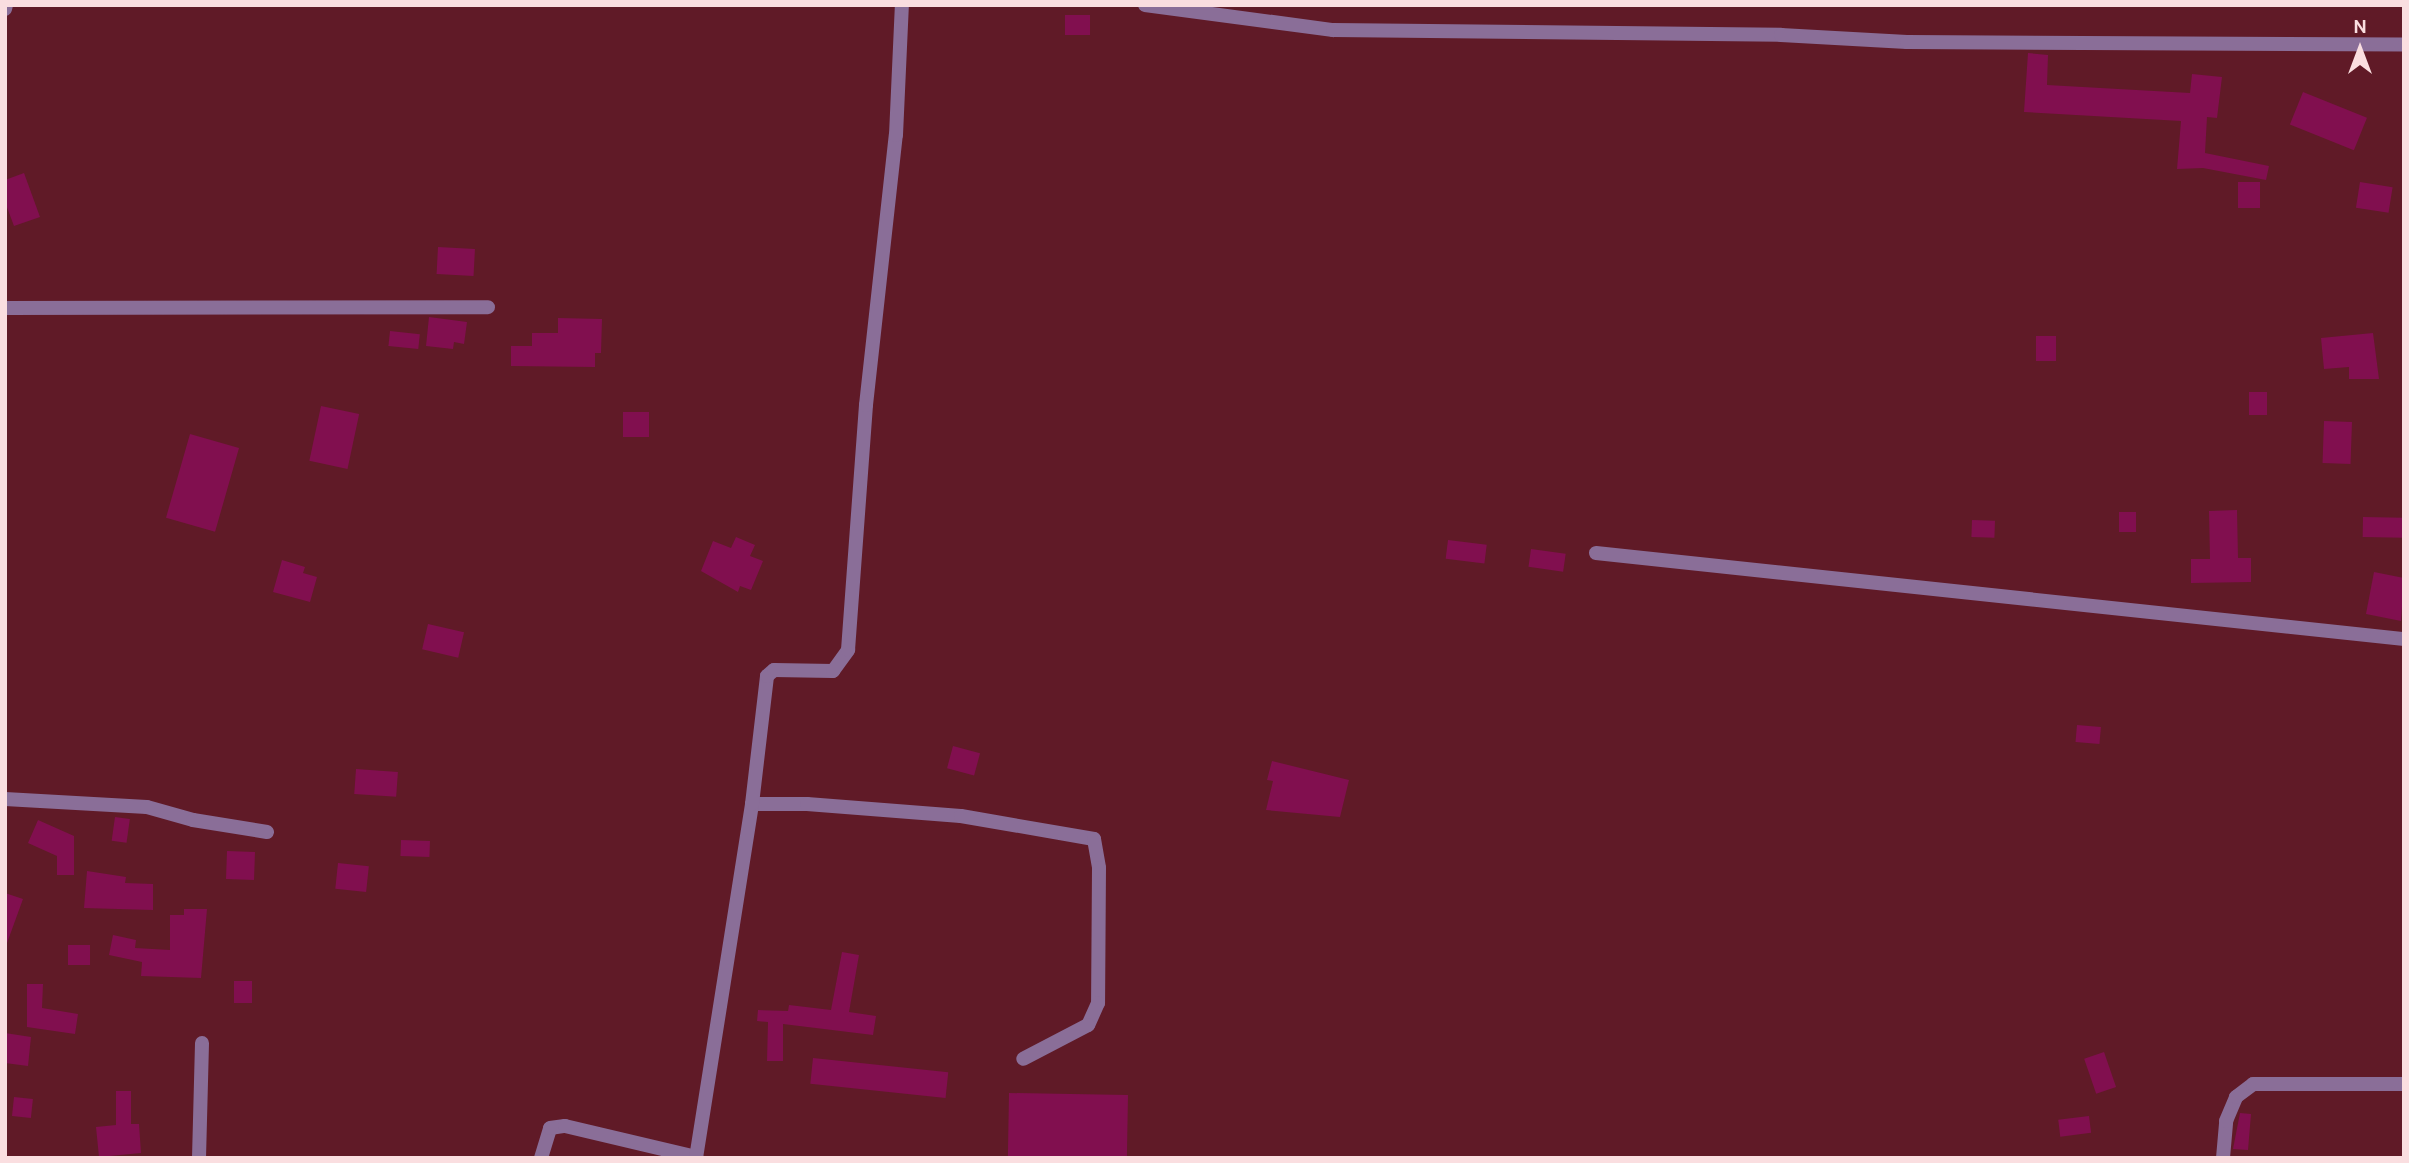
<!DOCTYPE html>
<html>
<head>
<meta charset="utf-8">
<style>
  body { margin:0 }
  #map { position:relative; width:2409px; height:1163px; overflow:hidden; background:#601a27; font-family:Overpass,sans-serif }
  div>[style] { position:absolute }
  .building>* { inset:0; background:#810f4f; transform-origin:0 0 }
  .street>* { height:14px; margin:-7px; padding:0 7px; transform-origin:7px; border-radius:7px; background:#8a6e98 }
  span { translate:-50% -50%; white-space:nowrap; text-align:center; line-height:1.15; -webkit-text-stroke:6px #601a27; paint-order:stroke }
  .frame { position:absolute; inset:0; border:7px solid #fadee0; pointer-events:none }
  .north { position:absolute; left:2325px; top:14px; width:70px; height:70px; -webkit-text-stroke:5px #601a27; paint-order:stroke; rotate:0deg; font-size:19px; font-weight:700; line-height:28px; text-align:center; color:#fadee0 }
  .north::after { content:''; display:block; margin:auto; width:24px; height:32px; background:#fadee0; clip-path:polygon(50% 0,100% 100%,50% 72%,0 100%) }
</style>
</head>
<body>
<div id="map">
  <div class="building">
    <div style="left:1065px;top:15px;width:25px;height:20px"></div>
    <div style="clip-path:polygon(2028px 53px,2048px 55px,2047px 85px,2190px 93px,2192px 74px,2222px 77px,2217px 118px,2207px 117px,2205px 153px,2269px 166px,2266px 180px,2203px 168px,2177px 169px,2181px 121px,2024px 112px)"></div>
    <div style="left:2303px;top:92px;width:69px;height:35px;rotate:22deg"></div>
    <div style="clip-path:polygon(24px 173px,40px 217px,14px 226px,5px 202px,5px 180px)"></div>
    <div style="left:2238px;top:182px;width:22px;height:26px"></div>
    <div style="left:2360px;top:182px;width:33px;height:26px;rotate:9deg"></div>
    <div style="left:438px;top:247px;width:37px;height:27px;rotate:3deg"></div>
    <div style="clip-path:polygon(429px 317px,467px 322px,464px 344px,454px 342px,453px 349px,426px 346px)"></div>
    <div style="clip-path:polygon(558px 318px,602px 319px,601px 353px,595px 353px,595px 367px,511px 366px,511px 346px,532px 346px,532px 333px,558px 333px)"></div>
    <div style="left:390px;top:331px;width:30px;height:15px;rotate:6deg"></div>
    <div style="clip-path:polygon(2373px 333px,2379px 379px,2349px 379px,2349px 367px,2324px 369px,2321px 338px)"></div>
    <div style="left:2036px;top:336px;width:20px;height:25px"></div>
    <div style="left:2249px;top:392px;width:18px;height:23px"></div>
    <div style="left:321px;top:406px;width:39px;height:56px;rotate:12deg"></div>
    <div style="left:623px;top:412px;width:26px;height:25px"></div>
    <div style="left:2324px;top:421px;width:28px;height:42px;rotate:2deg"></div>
    <div style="left:190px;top:434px;width:51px;height:87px;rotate:16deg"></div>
    <div style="clip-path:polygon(2237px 510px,2238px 558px,2251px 558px,2251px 582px,2191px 583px,2191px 559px,2210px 559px,2209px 511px)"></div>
    <div style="left:2119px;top:512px;width:17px;height:20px"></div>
    <div style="left:2363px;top:517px;width:41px;height:20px;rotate:1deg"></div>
    <div style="left:1972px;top:520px;width:23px;height:17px;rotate:2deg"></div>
    <div style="clip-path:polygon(736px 537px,755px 545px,750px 556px,763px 561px,751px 590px,740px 586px,738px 592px,701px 571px,713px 541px,731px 548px)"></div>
    <div style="left:1448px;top:540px;width:39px;height:19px;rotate:7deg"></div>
    <div style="left:1531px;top:549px;width:35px;height:18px;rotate:8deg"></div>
    <div style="clip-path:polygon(282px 560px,305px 567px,303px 573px,317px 577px,310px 602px,273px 592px)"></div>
    <div style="clip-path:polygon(2374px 572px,2404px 578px,2401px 621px,2366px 614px)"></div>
    <div style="left:428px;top:624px;width:37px;height:26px;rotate:13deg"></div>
    <div style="left:2077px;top:725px;width:24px;height:17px;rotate:5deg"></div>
    <div style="left:953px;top:746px;width:28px;height:23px;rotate:15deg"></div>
    <div style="clip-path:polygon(1272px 761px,1349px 780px,1340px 817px,1266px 810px,1273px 781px,1267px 780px)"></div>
    <div style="left:356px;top:769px;width:42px;height:25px;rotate:4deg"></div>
    <div style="left:115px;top:817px;width:15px;height:24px;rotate:8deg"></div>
    <div style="clip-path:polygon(38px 820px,74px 836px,74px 875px,57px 875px,57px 856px,28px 843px)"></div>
    <div style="left:401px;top:840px;width:29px;height:16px;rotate:2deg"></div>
    <div style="left:227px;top:851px;width:28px;height:28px;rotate:2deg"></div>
    <div style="left:338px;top:863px;width:31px;height:26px;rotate:6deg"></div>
    <div style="clip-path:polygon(87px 871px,126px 877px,125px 883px,153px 884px,153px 910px,84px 908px)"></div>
    <div style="clip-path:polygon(5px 893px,23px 899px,7px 943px,5px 942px)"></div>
    <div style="clip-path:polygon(184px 909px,207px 909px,201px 978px,141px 976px,142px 962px,109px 955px,113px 935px,136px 940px,135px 948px,170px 950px,170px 915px,184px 915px)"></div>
    <div style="left:68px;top:945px;width:22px;height:20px"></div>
    <div style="clip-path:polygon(842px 952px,859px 955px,849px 1012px,876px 1016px,873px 1035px,783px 1024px,783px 1061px,767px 1061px,768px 1022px,757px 1021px,758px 1010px,788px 1011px,789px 1005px,831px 1010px)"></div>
    <div style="left:234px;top:981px;width:18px;height:22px"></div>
    <div style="clip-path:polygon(27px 984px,43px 984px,42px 1008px,78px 1014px,75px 1034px,27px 1027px)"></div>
    <div style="clip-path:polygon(5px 1033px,31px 1037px,28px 1066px,5px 1063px)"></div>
    <div style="left:2104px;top:1052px;width:37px;height:21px;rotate:71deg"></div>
    <div style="left:813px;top:1058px;width:136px;height:26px;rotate:6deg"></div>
    <div style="clip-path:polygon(116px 1091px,131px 1091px,131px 1124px,139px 1124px,141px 1153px,99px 1157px,96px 1127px,116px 1125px)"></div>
    <div style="left:1009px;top:1093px;width:119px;height:65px;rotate:1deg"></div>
    <div style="left:14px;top:1097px;width:19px;height:19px;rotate:6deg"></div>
    <div style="clip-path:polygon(2240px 1113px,2251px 1114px,2248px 1150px,2233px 1149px)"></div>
    <div style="left:2089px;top:1116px;width:17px;height:31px;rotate:83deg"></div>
  </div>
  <div class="street">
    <div style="left:1145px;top:5px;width:190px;rotate:7.6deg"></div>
    <div style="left:1333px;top:30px;width:448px;rotate:0.6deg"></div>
    <div style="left:1781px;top:35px;width:126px;rotate:3.2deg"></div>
    <div style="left:1907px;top:42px;width:497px;rotate:0.3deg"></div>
    <div style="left:5px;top:9px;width:4px;rotate:-76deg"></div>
    <div style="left:5px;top:308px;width:483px;rotate:-0.1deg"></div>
    <div style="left:1596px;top:553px;width:813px;rotate:6.08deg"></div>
    <div style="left:5px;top:799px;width:142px;rotate:3.2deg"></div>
    <div style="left:147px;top:807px;width:48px;rotate:15.8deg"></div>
    <div style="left:193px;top:820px;width:75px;rotate:9.2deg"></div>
    <div style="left:752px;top:804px;width:55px"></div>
    <div style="left:807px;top:804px;width:154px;rotate:4.5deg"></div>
    <div style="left:961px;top:816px;width:135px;rotate:9.8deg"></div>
    <div style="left:1094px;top:839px;width:29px;rotate:80deg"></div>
    <div style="left:1099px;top:868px;width:135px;rotate:90.4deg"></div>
    <div style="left:1098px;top:1003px;width:24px;rotate:114deg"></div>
    <div style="left:1088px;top:1025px;width:73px;rotate:152.4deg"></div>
    <div style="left:199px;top:1158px;width:115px;rotate:-88.5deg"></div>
    <div style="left:541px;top:1158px;width:31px;rotate:-73deg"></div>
    <div style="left:550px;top:1128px;width:15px;rotate:-8deg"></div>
    <div style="left:565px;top:1126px;width:135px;rotate:13.3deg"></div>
    <div style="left:696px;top:1158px;width:358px;rotate:-81deg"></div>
    <div style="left:752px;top:804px;width:129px;rotate:-83.3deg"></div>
    <div style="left:767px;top:676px;width:9px;rotate:-41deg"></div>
    <div style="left:774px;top:670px;width:59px;rotate:1deg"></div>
    <div style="left:833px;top:671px;width:26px;rotate:-54deg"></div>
    <div style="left:848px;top:650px;width:246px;rotate:-85.8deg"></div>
    <div style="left:866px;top:405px;width:272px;rotate:-83.7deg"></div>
    <div style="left:896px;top:135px;width:130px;rotate:-87.4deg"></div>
    <div style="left:2223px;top:1158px;width:37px;rotate:-85deg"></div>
    <div style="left:2226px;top:1121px;width:26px;rotate:-67deg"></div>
    <div style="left:2236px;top:1097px;width:21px;rotate:-37deg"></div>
    <div style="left:2253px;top:1084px;width:151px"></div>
  </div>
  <div class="frame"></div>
  <div class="north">N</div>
</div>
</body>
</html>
